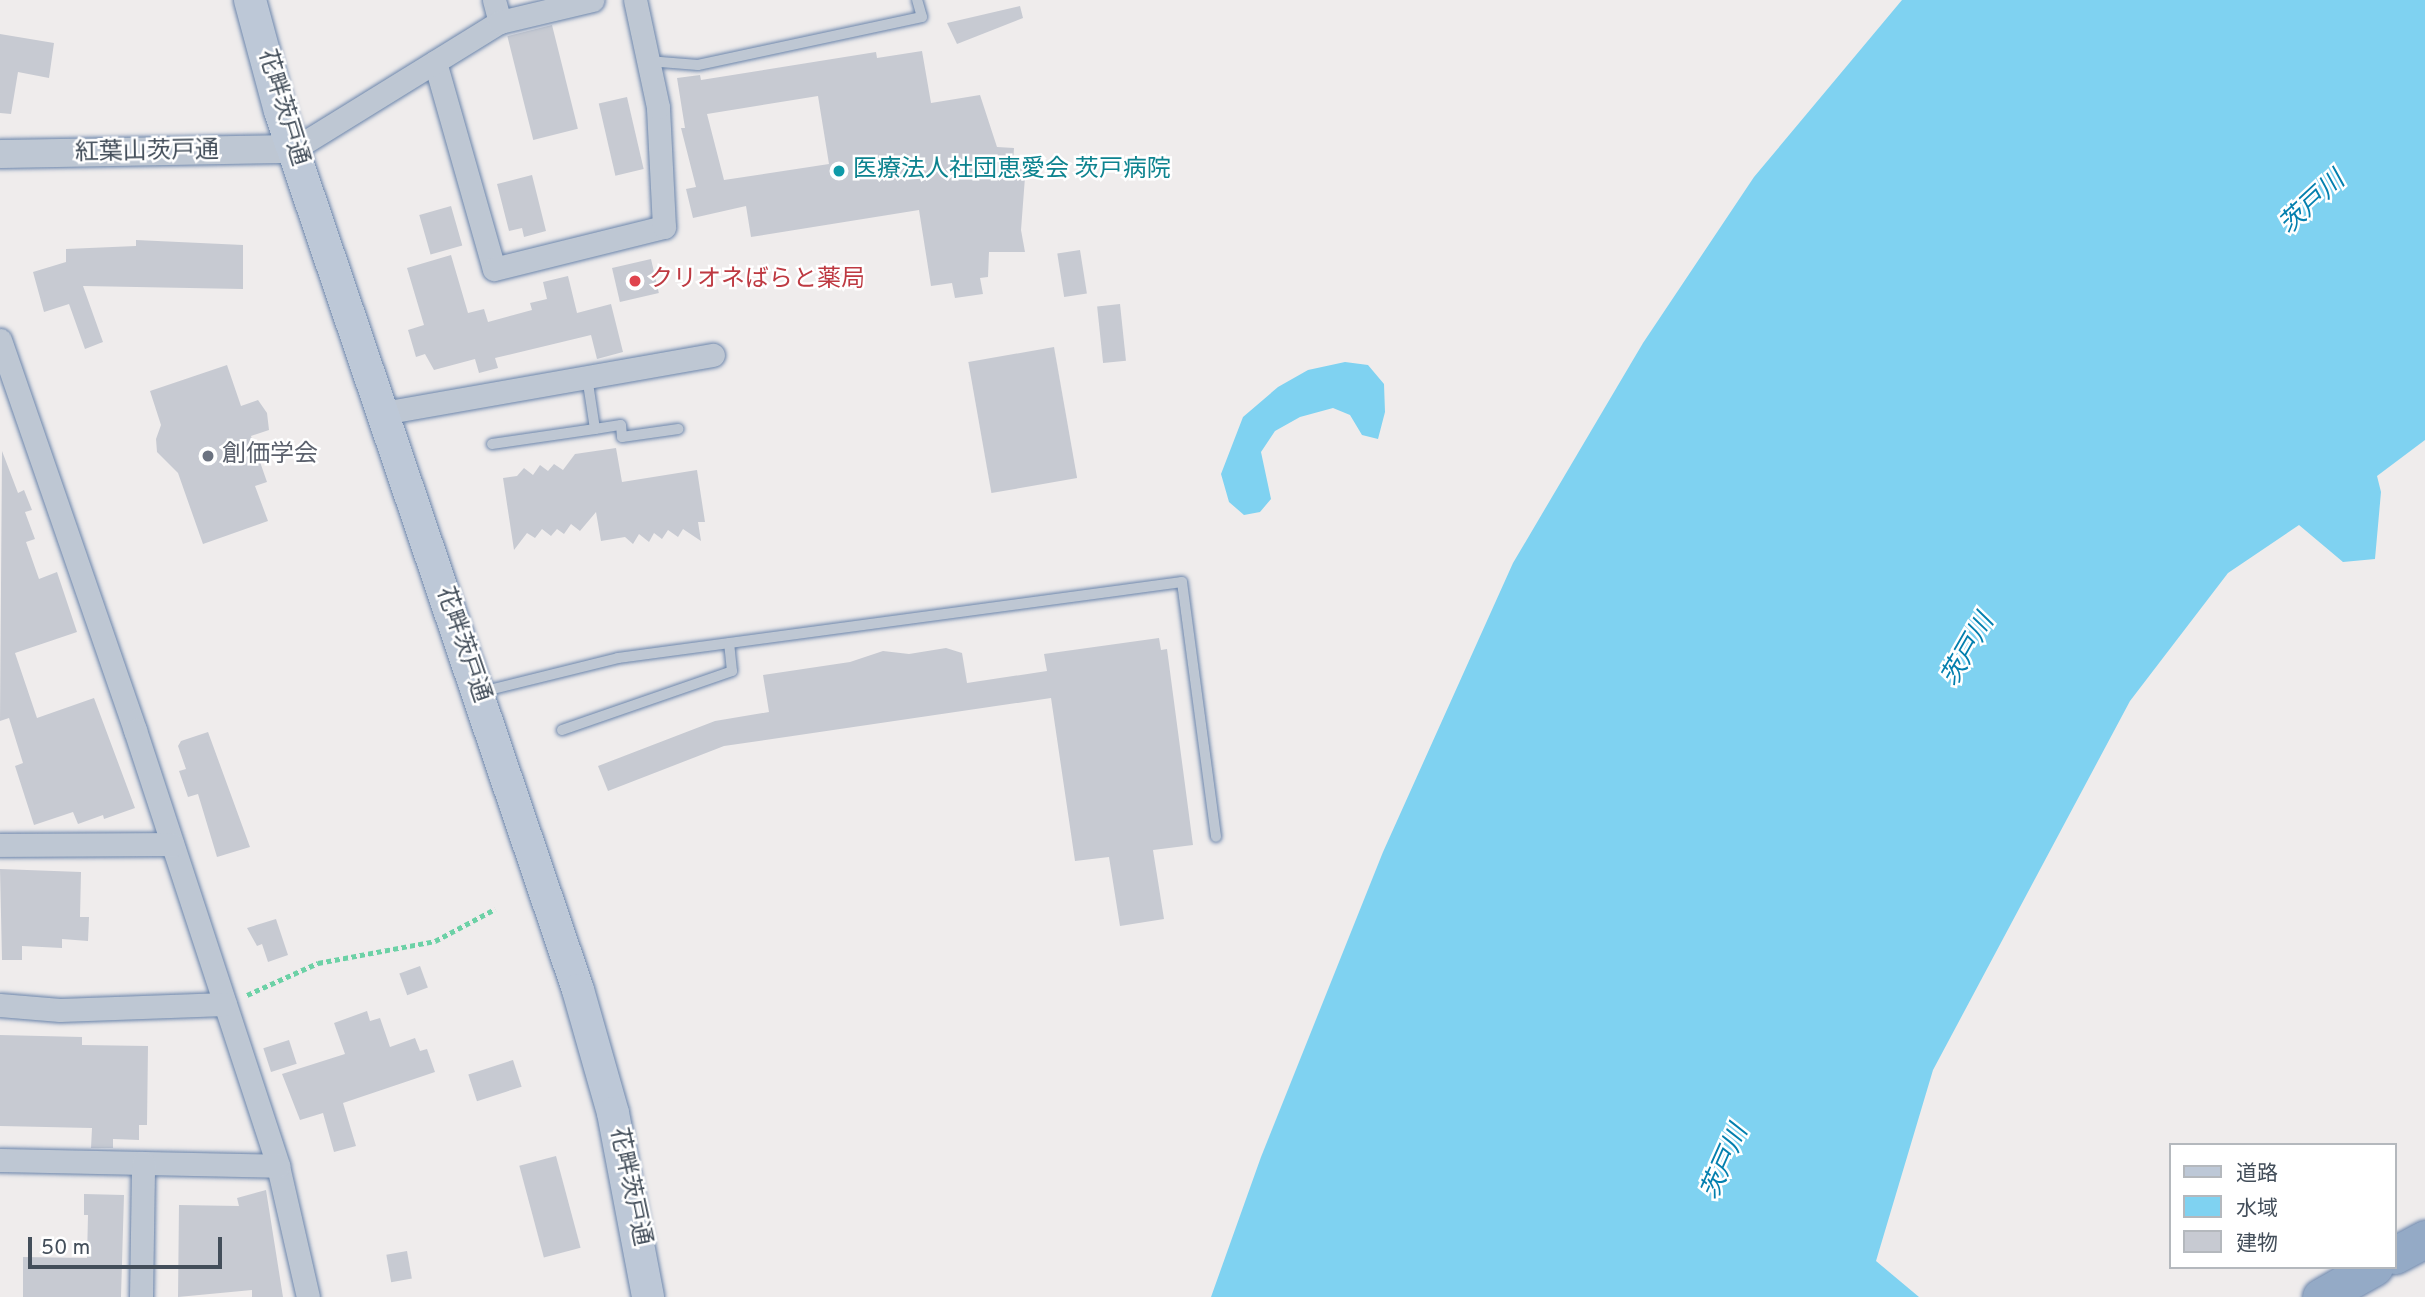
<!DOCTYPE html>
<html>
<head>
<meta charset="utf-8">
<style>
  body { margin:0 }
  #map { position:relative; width:2425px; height:1297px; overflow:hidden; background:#efecec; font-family:Overpass,"Noto Sans JP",sans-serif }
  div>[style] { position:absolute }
  .water>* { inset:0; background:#7fd2f1 }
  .building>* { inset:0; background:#c7cad2; transform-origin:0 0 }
  .path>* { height:4.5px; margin-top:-2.25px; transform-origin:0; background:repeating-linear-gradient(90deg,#6cd1a6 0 5px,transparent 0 8.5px) }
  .roads { filter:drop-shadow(0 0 2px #6b85ab) drop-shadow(0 0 2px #6b85ab) }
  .service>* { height:10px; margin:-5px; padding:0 5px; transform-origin:5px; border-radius:5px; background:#bec7d3 }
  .minor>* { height:23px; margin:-11.5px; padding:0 11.5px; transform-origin:11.5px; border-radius:11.5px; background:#bec7d3 }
  .tertiary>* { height:28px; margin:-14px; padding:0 14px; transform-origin:14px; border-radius:14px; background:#bec7d3 }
  .secondary>* { height:32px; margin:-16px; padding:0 16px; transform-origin:16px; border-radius:16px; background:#bdc8d7 }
  .trunk>* { height:37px; margin:-18.5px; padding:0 18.5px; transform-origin:18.5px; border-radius:18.5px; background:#94aac6 }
  .dots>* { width:19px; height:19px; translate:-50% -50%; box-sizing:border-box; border:4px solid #fff; border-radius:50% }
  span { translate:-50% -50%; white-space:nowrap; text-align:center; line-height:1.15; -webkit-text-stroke:5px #fff; paint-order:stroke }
  .street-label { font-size:24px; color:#434e5a }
  .culture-label { font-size:24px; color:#0d838f }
  .left { translate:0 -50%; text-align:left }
  .health-label { font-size:24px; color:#be3a42 }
  .worship-label { font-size:24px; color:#5b616d }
  .water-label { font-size:26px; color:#037fae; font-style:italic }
  .legend { position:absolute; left:2169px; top:1143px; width:228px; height:126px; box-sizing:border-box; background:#fff; border:2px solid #b4b8bd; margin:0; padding:9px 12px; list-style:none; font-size:21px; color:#434e5a }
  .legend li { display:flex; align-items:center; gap:14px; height:35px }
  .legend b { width:35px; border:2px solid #b4b8bd }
  .scale { position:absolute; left:28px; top:1237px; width:194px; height:32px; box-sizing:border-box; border:4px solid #434e5a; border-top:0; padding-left:9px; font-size:21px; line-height:24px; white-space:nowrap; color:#434e5a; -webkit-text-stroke:5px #fff; paint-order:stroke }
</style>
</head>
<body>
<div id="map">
  <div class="water">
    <div style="clip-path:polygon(1902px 0,2425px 0,2425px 440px,2377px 476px,2381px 492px,2375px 559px,2343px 562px,2299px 525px,2228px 573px,2130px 701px,1933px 1070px,1876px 1261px,1919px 1297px,1211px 1297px,1261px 1157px,1383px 852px,1513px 563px,1643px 343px,1754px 177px)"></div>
    <div style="clip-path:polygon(1345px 362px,1368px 365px,1384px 384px,1385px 412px,1378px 439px,1362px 435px,1350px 415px,1333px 408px,1300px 417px,1275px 431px,1261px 452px,1271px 499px,1260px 512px,1244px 515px,1229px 502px,1221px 474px,1243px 417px,1278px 387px,1308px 370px)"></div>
  </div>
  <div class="building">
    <div style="clip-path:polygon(1020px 6px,1023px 18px,957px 44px,947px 23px)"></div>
    <div style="left:552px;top:25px;width:107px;height:46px;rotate:76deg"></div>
    <div style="clip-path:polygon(0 34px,54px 43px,49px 78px,18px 72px,11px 114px,0 113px)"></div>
    <div style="clip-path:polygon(evenodd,922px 51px,931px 103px,980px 95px,997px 147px,1014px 148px,1013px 163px,1026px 164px,1021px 230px,1025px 252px,989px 252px,988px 277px,980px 278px,983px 294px,955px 298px,952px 283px,931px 286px,919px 210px,751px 237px,746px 206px,693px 218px,686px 189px,696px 187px,681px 128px,685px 128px,677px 78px,700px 75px,701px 80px,876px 52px,877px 58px,922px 51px,818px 96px,829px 164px,724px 180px,707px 114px,818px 96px)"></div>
    <div style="left:627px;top:97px;width:74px;height:29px;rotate:77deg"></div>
    <div style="clip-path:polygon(532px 175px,546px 231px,524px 237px,522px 228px,509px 231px,497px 184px)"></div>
    <div style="left:451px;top:206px;width:41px;height:33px;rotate:74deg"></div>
    <div style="clip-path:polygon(136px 240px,243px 245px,243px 289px,83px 286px,103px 342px,85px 349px,69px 304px,44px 312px,33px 272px,66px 262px,66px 249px,136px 246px)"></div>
    <div style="left:1080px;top:250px;width:44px;height:23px;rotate:81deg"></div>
    <div style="clip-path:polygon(451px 255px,468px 313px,484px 309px,488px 322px,532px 310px,530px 303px,547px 299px,543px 282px,568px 276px,577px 313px,611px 304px,623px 352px,597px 359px,591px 335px,495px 358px,498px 368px,479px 373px,475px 359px,434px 370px,425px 354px,416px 357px,408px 330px,424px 325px,407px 268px)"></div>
    <div style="left:651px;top:259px;width:35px;height:40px;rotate:77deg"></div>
    <div style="left:1120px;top:304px;width:57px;height:23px;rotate:84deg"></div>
    <div style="left:1054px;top:347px;width:133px;height:87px;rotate:80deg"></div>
    <div style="clip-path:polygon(227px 365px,241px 406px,258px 400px,267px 413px,269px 430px,251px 436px,267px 482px,255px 486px,268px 521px,203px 544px,178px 473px,157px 452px,156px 439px,161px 425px,150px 391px)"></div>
    <div style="clip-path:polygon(616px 448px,622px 482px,697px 470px,705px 522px,698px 522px,701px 541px,683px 529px,678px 537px,668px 530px,662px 539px,654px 533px,649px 542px,639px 534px,633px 544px,625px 537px,601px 541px,596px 512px,580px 531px,571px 524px,564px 534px,557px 529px,551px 536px,542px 529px,535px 538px,527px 533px,514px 550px,503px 478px,517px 476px,524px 468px,533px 475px,540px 465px,548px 471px,554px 464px,563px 470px,575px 454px)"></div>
    <div style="clip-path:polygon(2px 451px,18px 493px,24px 490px,32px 510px,25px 512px,35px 539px,26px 542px,39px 579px,57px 572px,77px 632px,15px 653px,37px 718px,94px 698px,135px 808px,104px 819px,103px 815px,78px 824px,73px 812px,34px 825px,15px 766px,23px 763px,9px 718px,0 721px)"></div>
    <div style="clip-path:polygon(1159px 638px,1161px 650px,1167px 649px,1193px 845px,1153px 850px,1164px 919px,1120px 926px,1109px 857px,1075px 861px,1051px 698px,724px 746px,608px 791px,598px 766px,715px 721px,769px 712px,763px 675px,850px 662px,883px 651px,909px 654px,946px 648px,962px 653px,967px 683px,1047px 671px,1044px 654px)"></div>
    <div style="clip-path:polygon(208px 732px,250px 847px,217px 857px,198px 794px,188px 797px,179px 771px,186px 769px,178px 746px,181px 741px)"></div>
    <div style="clip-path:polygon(0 869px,81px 872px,80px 917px,89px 917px,88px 941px,62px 939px,62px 948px,22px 946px,22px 960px,2px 960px)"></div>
    <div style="clip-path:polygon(276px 919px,288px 955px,268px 962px,262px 944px,257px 946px,247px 928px)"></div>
    <div style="left:420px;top:966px;width:23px;height:22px;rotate:70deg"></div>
    <div style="clip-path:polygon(367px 1011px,370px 1021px,380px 1018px,390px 1047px,415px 1038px,420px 1051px,427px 1049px,435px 1072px,343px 1103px,356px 1146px,334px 1152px,323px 1113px,300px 1120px,282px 1074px,345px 1054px,334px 1023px)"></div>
    <div style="clip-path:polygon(0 1035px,82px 1037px,82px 1045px,148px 1046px,147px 1125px,139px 1125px,139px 1140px,113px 1139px,113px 1148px,91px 1148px,92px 1128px,0 1126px)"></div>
    <div style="left:289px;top:1040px;width:25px;height:27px;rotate:72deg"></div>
    <div style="left:513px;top:1060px;width:28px;height:47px;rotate:72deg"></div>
    <div style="left:556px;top:1156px;width:95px;height:38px;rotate:75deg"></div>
    <div style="clip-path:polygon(266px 1190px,283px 1297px,252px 1297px,252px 1290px,178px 1297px,179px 1205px,239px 1206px,237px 1198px)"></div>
    <div style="clip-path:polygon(84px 1194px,124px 1195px,121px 1297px,23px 1297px,23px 1257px,87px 1258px,88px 1215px,84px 1215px)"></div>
    <div style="left:407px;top:1251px;width:28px;height:21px;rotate:80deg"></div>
  </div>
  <div class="path">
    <div style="left:247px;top:995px;width:78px;rotate:-24.3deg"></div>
    <div style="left:318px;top:963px;width:119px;rotate:-10.6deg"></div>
    <div style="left:435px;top:941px;width:68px;rotate:-28.1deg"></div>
  </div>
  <div class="roads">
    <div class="service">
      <div style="left:648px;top:61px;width:50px;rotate:4.6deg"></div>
      <div style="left:698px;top:65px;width:229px;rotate:-12.1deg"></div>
      <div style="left:922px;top:17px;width:18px;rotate:-106deg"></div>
      <div style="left:595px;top:429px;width:26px;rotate:-9deg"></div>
      <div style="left:621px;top:425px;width:12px;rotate:85deg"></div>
      <div style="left:622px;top:437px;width:57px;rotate:-8.1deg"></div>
      <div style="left:492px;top:444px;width:104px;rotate:-8.3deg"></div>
      <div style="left:595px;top:429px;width:53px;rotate:-98.7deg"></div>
      <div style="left:481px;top:692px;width:141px;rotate:-13.9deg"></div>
      <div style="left:618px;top:658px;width:569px;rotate:-7.67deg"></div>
      <div style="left:1182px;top:582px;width:257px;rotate:82.4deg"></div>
      <div style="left:562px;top:730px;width:180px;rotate:-19.1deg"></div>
      <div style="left:732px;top:671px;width:28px;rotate:-96deg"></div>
    </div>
    <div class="minor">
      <div style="left:494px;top:0;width:23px;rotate:75deg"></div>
      <div style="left:435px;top:62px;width:215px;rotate:74.1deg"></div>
      <div style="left:494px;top:269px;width:175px;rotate:-13.9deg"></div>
      <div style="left:664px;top:227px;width:120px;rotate:-92.9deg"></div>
      <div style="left:658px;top:107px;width:109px;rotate:-102.1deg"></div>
      <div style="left:294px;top:149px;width:242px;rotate:-31.7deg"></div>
      <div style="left:500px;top:22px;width:95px;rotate:-13.4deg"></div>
      <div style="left:0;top:340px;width:413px;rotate:70.9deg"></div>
      <div style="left:135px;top:730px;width:459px;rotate:71.8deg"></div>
      <div style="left:278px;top:1166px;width:134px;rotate:77.1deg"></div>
      <div style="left:383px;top:413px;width:335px;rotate:-10deg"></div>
      <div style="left:0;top:845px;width:172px;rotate:-0.3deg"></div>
      <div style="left:0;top:1005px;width:60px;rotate:4.8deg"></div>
      <div style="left:60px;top:1010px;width:165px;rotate:-2.1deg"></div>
      <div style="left:0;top:1160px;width:278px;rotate:1.2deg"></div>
      <div style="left:141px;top:1297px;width:134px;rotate:-89.1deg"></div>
    </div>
    <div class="tertiary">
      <div style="left:0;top:154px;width:294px;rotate:-1deg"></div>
    </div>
    <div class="secondary">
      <div style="left:250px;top:0;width:115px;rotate:74.9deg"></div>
      <div style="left:280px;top:111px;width:928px;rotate:71.27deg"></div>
      <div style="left:578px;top:990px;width:128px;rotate:74.1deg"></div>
      <div style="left:613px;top:1113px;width:187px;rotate:79.2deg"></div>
    </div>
    <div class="trunk">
      <div style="left:2395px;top:1255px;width:34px;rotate:-28deg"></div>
      <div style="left:2321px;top:1297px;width:61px;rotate:-29.5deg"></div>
    </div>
  </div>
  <div class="dots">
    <div style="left:839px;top:171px;background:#0f9aa8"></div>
    <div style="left:635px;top:281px;background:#e0444e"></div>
    <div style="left:208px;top:456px;background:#6b7280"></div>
  </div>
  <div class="street-label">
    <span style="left:282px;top:108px;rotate:73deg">花畔茨戸通</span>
    <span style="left:147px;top:153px;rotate:-1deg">紅葉山茨戸通</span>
    <span style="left:462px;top:645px;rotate:71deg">花畔茨戸通</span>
    <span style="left:629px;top:1187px;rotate:78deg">花畔茨戸通</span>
  </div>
  <div class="culture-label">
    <span class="left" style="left:853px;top:171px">医療法人社団恵愛会 茨戸病院</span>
  </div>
  <div class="health-label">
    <span class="left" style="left:649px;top:281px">クリオネばらと薬局</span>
  </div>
  <div class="worship-label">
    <span class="left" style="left:222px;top:456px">創価学会</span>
  </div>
  <div class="water-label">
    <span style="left:2313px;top:204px;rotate:-43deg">茨戸川</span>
    <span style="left:1969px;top:651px;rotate:-60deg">茨戸川</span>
    <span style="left:1726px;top:1163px;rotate:-66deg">茨戸川</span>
  </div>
  <ul class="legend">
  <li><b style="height:9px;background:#bdc8d7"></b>道路</li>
  <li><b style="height:19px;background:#7fd2f1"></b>水域</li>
  <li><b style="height:19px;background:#c7cad2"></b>建物</li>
  </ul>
  <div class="scale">50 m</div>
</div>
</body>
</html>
